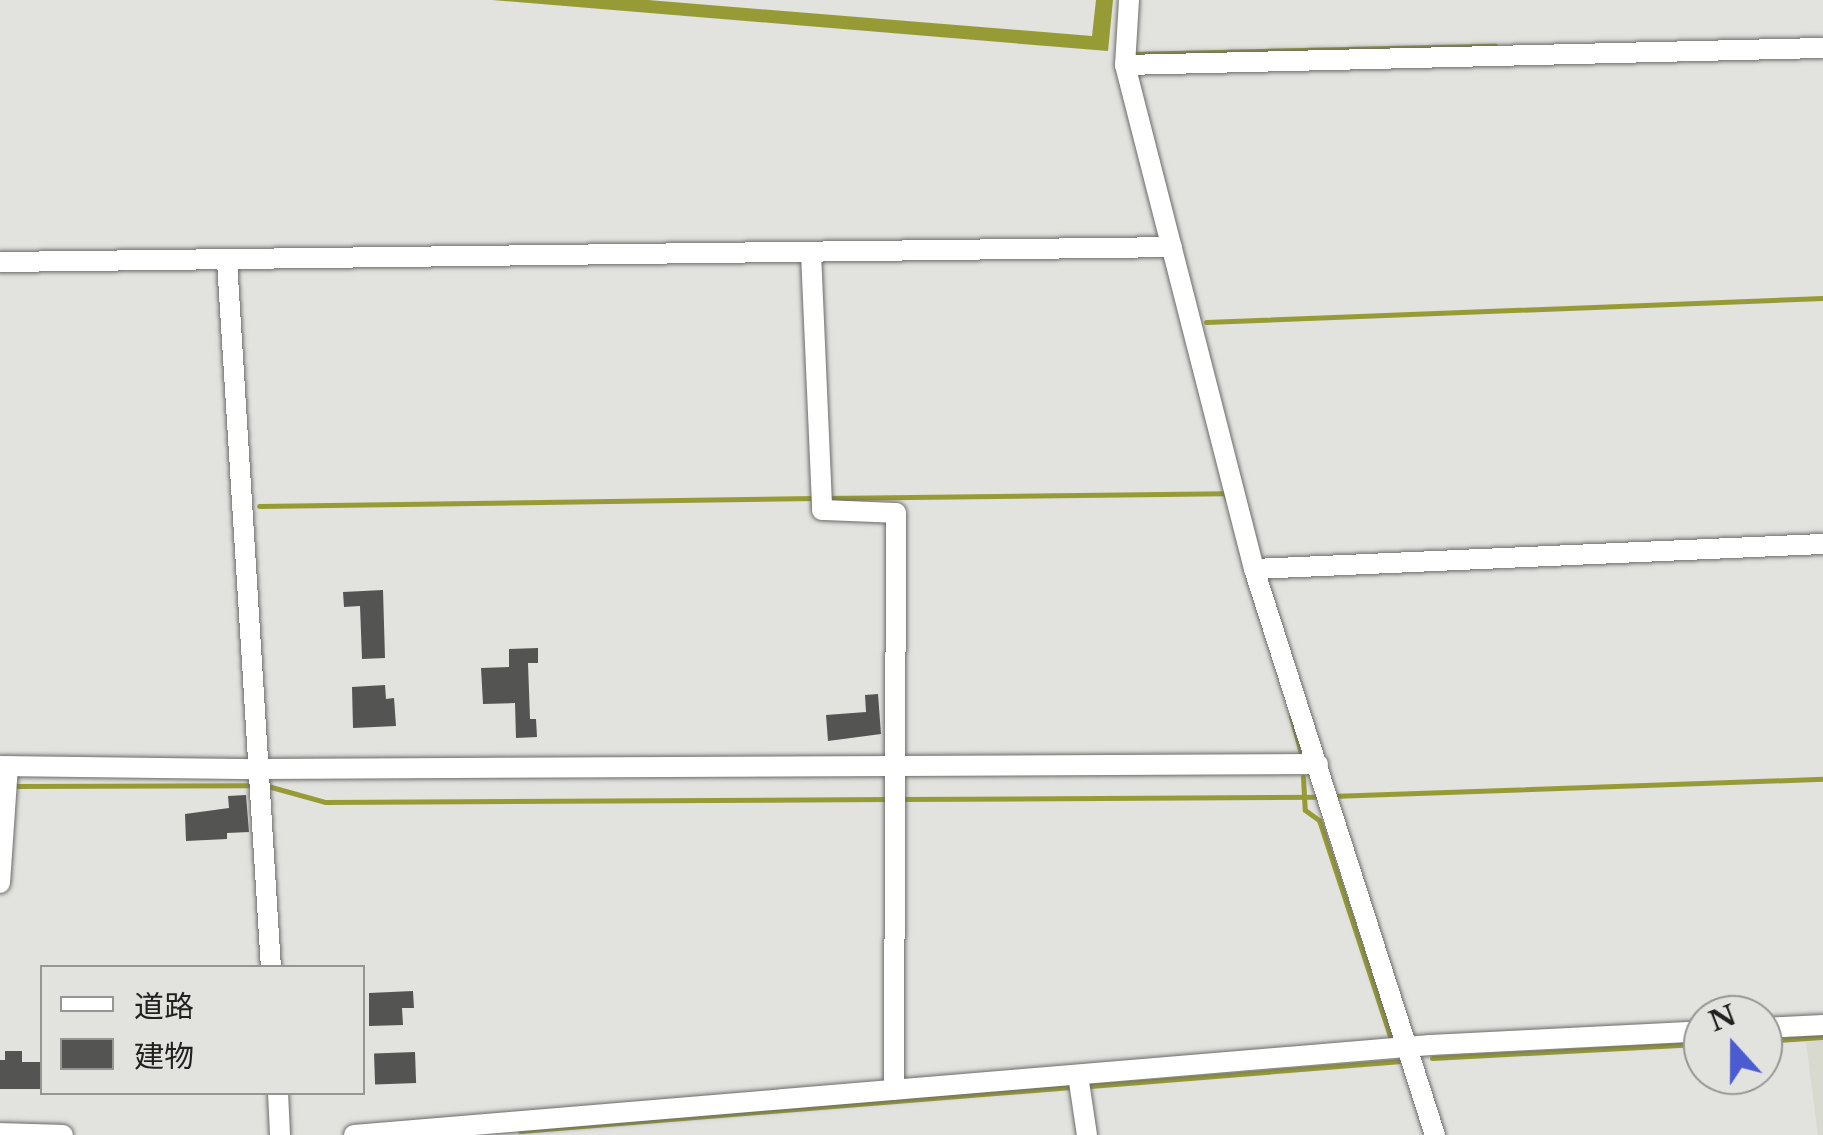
<!DOCTYPE html>
<html>
<head>
<meta charset="utf-8">
<style>
	body { margin:0 }
	#map { position:relative; width:1823px; height:1135px; overflow:hidden; background:#e2e2df; font-family:"Libre Baskerville","Noto Sans JP",serif }
	div>[style] { position:absolute }
	[style*='--x'] { left:calc(var(--x)*1px); top:calc(var(--y)*1px); width:calc(var(--w)*1px); rotate:calc(var(--a)*1deg) }
	.built>* { inset:0; background:#d8d9cf }
	.water>* { inset:0; background:#979b36 }
	.stream>* { height:5px; margin:-2.5px; padding:0 2.5px; transform-origin:2.5px; border-radius:2.5px; background:#979b36 }
	.building>* { inset:0; background:#545552; transform-origin:0 0 }
	.roads { filter:drop-shadow(0 0 2px #6b6b68) drop-shadow(0 0 2px #6b6b68) }
	.minor>* { height:20px; margin:-10px; padding:0 10px; transform-origin:10px; border-radius:10px; background:#fff }
	span { translate:-50% -50%; white-space:nowrap; text-align:center; line-height:1.15; -webkit-text-stroke:10px #e2e2df; paint-order:stroke }
	.legend { position:absolute; left:40px; top:965px; width:325px; height:130px; box-sizing:border-box; background:#e2e2df; border:2px solid #959593; margin:0; padding:12px 18px; list-style:none; font-size:30px; color:#212120 }
	.legend li { display:flex; align-items:center; gap:20px; height:50px }
	.legend b { width:50px; border:2px solid #959593 }
	.north { position:absolute; left:1683px; top:995px; width:100px; height:100px; box-sizing:border-box; background:#e2e2df; border:2px solid #959593; border-radius:50%; rotate:339deg; font-size:28px; font-weight:700; line-height:40px; text-align:center; color:#212120 }
	.north::after { content:''; display:block; margin:auto; width:35px; height:45px; background:#4b5bd0; clip-path:polygon(50% 0,100% 100%,50% 72%,0 100%) }
</style>
</head>
<body>
<div id="map">
	<div class="built">
		<i style="clip-path:polygon(1823px 1041px,1823px 1135px,1818px 1135px,1806px 1042px)"></i>
	</div>
	<div class="water">
		<i style="clip-path:polygon(492px 0,648px 0,1092px 36px,1096px 0,1113px 0,1108px 51px)"></i>
	</div>
	<div class="stream">
		<i style="--x:1131;--y:54;--w:364;--a:-1.3"></i>
		<i style="--x:1206;--y:322;--w:617;--a:-2.23"></i>
		<i style="--x:827;--y:498;--w:398;--a:-0.7"></i>
		<i style="--x:1225;--y:493;--w:6;--a:72"></i>
		<i style="--x:259;--y:506;--w:557;--a:-0.82"></i>
		<i style="--x:1291;--y:716;--w:38;--a:75"></i>
		<i style="--x:1303;--y:777;--w:33;--a:87"></i>
		<i style="--x:1305;--y:810;--w:17;--a:36"></i>
		<i style="--x:1319;--y:820;--w:231;--a:71.8"></i>
		<i style="--x:264;--y:785;--w:63;--a:15.6"></i>
		<i style="--x:325;--y:802;--w:565;--a:-0.3"></i>
		<i style="--x:14;--y:786;--w:239;--a:-0.2"></i>
		<i style="--x:1331;--y:796;--w:492;--a:-2"></i>
		<i style="--x:901;--y:799;--w:419;--a:-0.3"></i>
		<i style="--x:1763;--y:1041;--w:60;--a:-3.8"></i>
		<i style="--x:1432;--y:1058;--w:271;--a:-3"></i>
		<i style="--x:1090;--y:1086;--w:309;--a:-4.6"></i>
		<i style="--x:520;--y:1131;--w:553;--a:-4.57"></i>
	</div>
	<div class="building">
		<i style="clip-path:polygon(383px 590px,385px 658px,362px 659px,360px 606px,344px 607px,343px 592px)"></i>
		<i style="clip-path:polygon(538px 648px,538px 663px,528px 663px,530px 719px,536px 719px,537px 737px,516px 738px,515px 703px,483px 704px,481px 668px,509px 667px,509px 649px)"></i>
		<i style="clip-path:polygon(385px 685px,386px 699px,394px 698px,396px 726px,353px 728px,352px 687px)"></i>
		<i style="clip-path:polygon(878px 694px,881px 734px,828px 741px,826px 715px,866px 712px,865px 695px)"></i>
		<i style="clip-path:polygon(246px 795px,249px 832px,227px 833px,227px 839px,186px 841px,185px 814px,229px 808px,228px 796px)"></i>
		<i style="clip-path:polygon(413px 991px,414px 1008px,402px 1008px,403px 1025px,369px 1026px,369px 993px)"></i>
		<i style="clip-path:polygon(5px 1051px,22px 1051px,22px 1062px,42px 1062px,42px 1089px,0 1089px,0 1060px,5px 1060px)"></i>
		<i style="left:415px;top:1052px;width:31px;height:41px;rotate:88deg"></i>
	</div>
	<div class="roads">
		<div class="minor">
			<i style="--x:1129;--y:0;--w:65;--a:93.5"></i>
			<i style="--x:1125;--y:65;--w:520;--a:75.64"></i>
			<i style="--x:1254;--y:569;--w:594;--a:72.27"></i>
			<i style="--x:1125;--y:65;--w:698;--a:-1.4"></i>
			<i style="--x:811;--y:253;--w:257;--a:87.5"></i>
			<i style="--x:822;--y:510;--w:74;--a:2.3"></i>
			<i style="--x:896;--y:513;--w:577;--a:90.2"></i>
			<i style="--x:227;--y:261;--w:708;--a:86.44"></i>
			<i style="--x:0;--y:262;--w:1172;--a:-0.73"></i>
			<i style="--x:1254;--y:569;--w:570;--a:-2.52"></i>
			<i style="--x:0;--y:766;--w:260;--a:0.7"></i>
			<i style="--x:260;--y:769;--w:1058;--a:-0.27"></i>
			<i style="--x:0;--y:883;--w:117;--a:-86.1"></i>
			<i style="--x:1763;--y:1028;--w:60;--a:-2.9"></i>
			<i style="--x:1078;--y:1075;--w:61;--a:81.5"></i>
			<i style="--x:278;--y:1092;--w:43;--a:87.3"></i>
			<i style="--x:0;--y:1133;--w:63;--a:1.8"></i>
			<i style="--x:354;--y:1135;--w:1080;--a:-4.78"></i>
			<i style="--x:1430;--y:1045;--w:273;--a:-2.9"></i>
		</div>
	</div>
	<ul class="legend">
	<li><b style="height:12px;background:#fff"></b>道路</li>
	<li><b style="height:28px;background:#545552"></b>建物</li>
	</ul>
	<div class="north">N</div>
</div>
</body>
</html>
